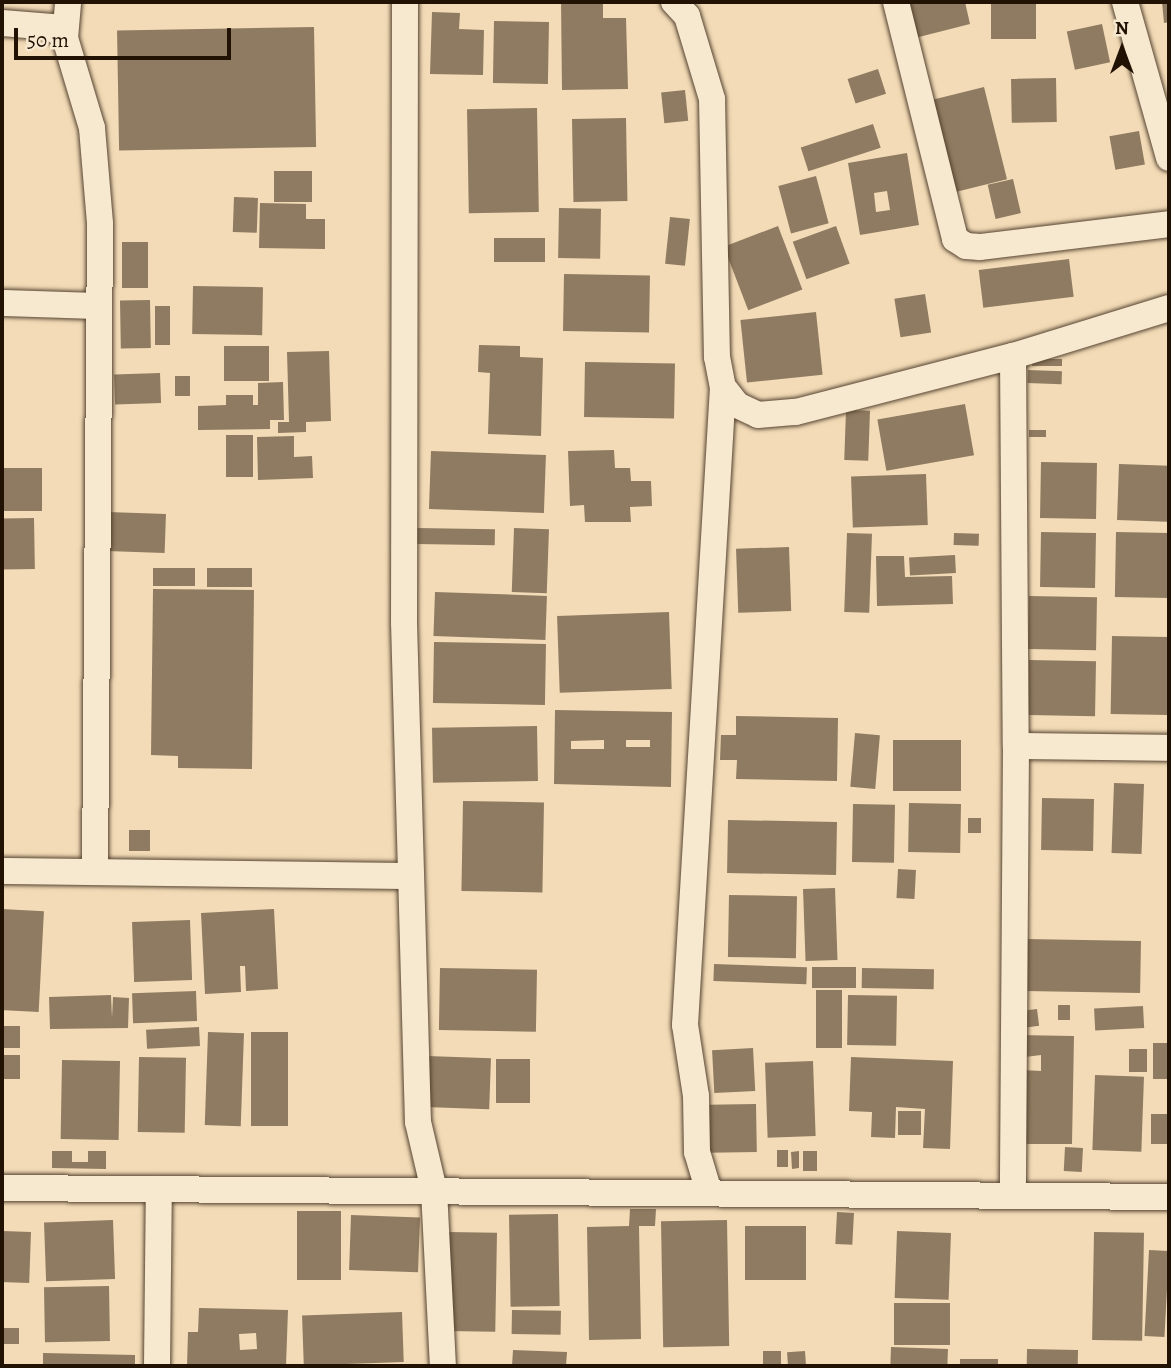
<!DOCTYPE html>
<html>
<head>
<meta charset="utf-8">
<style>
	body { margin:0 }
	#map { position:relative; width:1171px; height:1368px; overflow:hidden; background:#f3dbb7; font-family:Alegreya,serif }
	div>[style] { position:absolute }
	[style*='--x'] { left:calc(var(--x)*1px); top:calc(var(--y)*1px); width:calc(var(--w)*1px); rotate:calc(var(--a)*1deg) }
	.building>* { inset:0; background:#8f7b61; transform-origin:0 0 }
	.roads { filter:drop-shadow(0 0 2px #564431) drop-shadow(0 0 2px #564431) }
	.minor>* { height:26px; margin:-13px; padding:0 13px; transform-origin:13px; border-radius:13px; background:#f7e8d0 }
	span { translate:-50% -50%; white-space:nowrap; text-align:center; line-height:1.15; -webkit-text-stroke:5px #f7e8d0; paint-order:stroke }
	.frame { position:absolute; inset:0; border:4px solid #221204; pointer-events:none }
	.north { position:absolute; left:1087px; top:14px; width:70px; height:70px; -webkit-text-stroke:5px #f7e8d0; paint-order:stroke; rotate:0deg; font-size:19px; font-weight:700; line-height:28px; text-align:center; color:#221204 }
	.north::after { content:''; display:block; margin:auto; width:24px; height:32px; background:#221204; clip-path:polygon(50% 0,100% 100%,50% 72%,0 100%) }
	.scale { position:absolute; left:14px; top:28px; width:217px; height:32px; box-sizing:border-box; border:4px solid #221204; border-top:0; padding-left:9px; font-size:21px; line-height:24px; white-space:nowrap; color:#221204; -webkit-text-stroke:5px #f7e8d0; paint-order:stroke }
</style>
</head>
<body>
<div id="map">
	<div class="building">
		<i style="clip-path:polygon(561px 2px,603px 2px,603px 18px,626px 18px,628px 89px,562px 90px)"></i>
		<i style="clip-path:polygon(906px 2px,965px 2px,970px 24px,915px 38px)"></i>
		<i style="left:991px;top:2px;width:45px;height:37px"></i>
		<i style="clip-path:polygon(1162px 2px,1169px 2px,1169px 22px,1164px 23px)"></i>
		<i style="clip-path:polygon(432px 12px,460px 13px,459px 29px,484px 30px,483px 75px,430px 74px)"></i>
		<i style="left:494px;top:21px;width:55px;height:62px;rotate:1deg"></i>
		<i style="left:1102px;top:24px;width:39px;height:36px;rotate:78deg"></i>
		<i style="left:314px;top:27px;width:120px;height:197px;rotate:89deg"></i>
		<i style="left:878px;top:69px;width:26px;height:32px;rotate:72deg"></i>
		<i style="left:1056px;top:78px;width:44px;height:45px;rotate:89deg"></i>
		<i style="left:984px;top:87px;width:95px;height:55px;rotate:76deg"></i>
		<i style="left:685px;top:90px;width:31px;height:24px;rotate:84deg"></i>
		<i style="left:537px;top:108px;width:104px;height:70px;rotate:89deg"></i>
		<i style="left:626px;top:118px;width:83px;height:54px;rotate:89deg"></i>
		<i style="left:873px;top:124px;width:25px;height:76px;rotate:72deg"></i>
		<i style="left:1139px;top:131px;width:34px;height:30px;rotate:80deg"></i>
		<i style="clip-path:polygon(evenodd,907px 153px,919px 225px,860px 235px,848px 163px,907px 153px,887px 191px,890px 210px,876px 212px,874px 193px,887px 191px)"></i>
		<i style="left:274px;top:171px;width:38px;height:31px"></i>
		<i style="left:816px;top:176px;width:49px;height:39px;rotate:75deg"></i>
		<i style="left:1013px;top:179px;width:35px;height:26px;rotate:77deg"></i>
		<i style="left:234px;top:197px;width:24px;height:35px;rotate:2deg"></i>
		<i style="clip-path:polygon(260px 203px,306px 204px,306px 219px,325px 219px,325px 249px,259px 248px)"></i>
		<i style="left:559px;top:208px;width:42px;height:50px;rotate:1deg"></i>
		<i style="left:670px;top:217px;width:20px;height:47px;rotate:6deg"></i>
		<i style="left:778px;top:226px;width:68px;height:58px;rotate:69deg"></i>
		<i style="left:836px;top:226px;width:40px;height:46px;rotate:70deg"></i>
		<i style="left:545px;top:238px;width:24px;height:51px;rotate:90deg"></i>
		<i style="left:122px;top:242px;width:26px;height:46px"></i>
		<i style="left:1069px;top:259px;width:38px;height:91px;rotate:83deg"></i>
		<i style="left:564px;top:274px;width:86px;height:57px;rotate:1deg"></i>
		<i style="left:193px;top:286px;width:70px;height:48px;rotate:1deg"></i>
		<i style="left:925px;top:294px;width:39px;height:31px;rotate:81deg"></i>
		<i style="left:150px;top:300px;width:48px;height:30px;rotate:89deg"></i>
		<i style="left:155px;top:306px;width:15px;height:39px"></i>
		<i style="left:816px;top:312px;width:63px;height:76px;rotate:84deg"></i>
		<i style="clip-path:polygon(479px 345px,520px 346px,520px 357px,543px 358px,541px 436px,488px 434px,490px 373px,478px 372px)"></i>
		<i style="left:224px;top:346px;width:45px;height:35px"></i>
		<i style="clip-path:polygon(329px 351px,331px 421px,306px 422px,306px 432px,278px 433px,278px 422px,289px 422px,287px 352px)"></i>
		<i style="left:1032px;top:359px;width:30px;height:7px"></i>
		<i style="left:585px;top:362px;width:90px;height:55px;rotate:1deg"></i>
		<i style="left:1028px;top:370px;width:34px;height:13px;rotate:2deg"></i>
		<i style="left:160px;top:373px;width:30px;height:46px;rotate:88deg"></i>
		<i style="left:175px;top:376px;width:15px;height:20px"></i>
		<i style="clip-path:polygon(283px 382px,284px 420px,270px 420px,270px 429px,198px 430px,198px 406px,226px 405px,226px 395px,253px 395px,253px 405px,258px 405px,258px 383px)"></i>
		<i style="left:965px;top:404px;width:52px;height:89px;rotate:80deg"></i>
		<i style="left:846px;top:410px;width:24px;height:50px;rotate:2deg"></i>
		<i style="left:1029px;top:430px;width:17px;height:7px"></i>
		<i style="left:226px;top:435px;width:27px;height:42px"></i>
		<i style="clip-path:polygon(294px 436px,294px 457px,312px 456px,313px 478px,258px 480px,257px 437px)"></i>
		<i style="clip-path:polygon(614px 450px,615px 468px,630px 468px,631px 481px,651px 481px,652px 506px,630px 507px,631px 522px,585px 522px,584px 505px,570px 506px,568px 451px)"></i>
		<i style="left:431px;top:451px;width:115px;height:58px;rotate:2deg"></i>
		<i style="left:1041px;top:462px;width:56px;height:56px;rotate:1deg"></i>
		<i style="left:1119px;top:464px;width:50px;height:56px;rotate:2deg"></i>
		<i style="left:2px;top:468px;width:40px;height:43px"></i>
		<i style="left:926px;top:474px;width:51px;height:75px;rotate:88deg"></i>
		<i style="left:108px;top:512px;width:58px;height:39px;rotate:2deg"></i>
		<i style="left:34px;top:518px;width:51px;height:32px;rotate:89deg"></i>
		<i style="left:417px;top:528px;width:78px;height:16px;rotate:1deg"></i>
		<i style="left:514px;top:528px;width:35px;height:64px;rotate:2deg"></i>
		<i style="left:1041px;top:532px;width:55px;height:55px;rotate:1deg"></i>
		<i style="left:1116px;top:532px;width:53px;height:65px;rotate:1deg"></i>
		<i style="left:847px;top:533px;width:25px;height:79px;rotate:2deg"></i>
		<i style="left:954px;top:533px;width:25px;height:12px;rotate:2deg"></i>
		<i style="left:789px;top:547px;width:64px;height:53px;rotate:88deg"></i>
		<i style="left:955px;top:555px;width:18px;height:46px;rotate:87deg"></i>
		<i style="clip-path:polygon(876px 556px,904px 556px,905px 577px,952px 576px,953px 604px,877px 606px)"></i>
		<i style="left:153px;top:568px;width:42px;height:18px"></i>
		<i style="left:207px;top:568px;width:45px;height:19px"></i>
		<i style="clip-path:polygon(153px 589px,254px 590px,252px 769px,178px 768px,178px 756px,151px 755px)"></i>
		<i style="left:435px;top:592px;width:112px;height:44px;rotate:2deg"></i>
		<i style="left:1029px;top:596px;width:68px;height:53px;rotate:1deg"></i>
		<i style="left:669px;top:612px;width:77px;height:112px;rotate:88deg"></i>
		<i style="left:1112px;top:636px;width:57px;height:78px;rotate:1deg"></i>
		<i style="left:434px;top:642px;width:112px;height:61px;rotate:1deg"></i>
		<i style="left:1029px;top:660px;width:67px;height:55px;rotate:1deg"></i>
		<i style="clip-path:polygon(evenodd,555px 710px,672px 712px,671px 787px,554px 784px,555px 710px,604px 740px,604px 749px,571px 749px,571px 741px,604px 740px,555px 710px,626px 740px,650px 740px,650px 747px,626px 747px,626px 740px)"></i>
		<i style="clip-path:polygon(736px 716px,838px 718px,837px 781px,736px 779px,737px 760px,720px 760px,721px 735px,736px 735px)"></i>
		<i style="left:537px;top:726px;width:55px;height:105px;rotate:89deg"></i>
		<i style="left:855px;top:733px;width:25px;height:54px;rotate:5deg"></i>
		<i style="left:893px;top:740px;width:68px;height:51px"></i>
		<i style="left:1114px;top:783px;width:30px;height:70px;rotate:2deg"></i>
		<i style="left:1042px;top:798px;width:52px;height:52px;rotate:1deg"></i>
		<i style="left:463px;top:801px;width:81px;height:90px;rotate:1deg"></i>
		<i style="left:909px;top:803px;width:52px;height:49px;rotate:1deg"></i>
		<i style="left:853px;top:804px;width:42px;height:58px;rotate:1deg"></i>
		<i style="left:968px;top:818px;width:13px;height:15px"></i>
		<i style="left:728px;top:820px;width:109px;height:53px;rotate:1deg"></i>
		<i style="left:150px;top:830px;width:21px;height:21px;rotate:90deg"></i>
		<i style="left:898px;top:869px;width:18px;height:29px;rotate:3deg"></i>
		<i style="left:835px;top:888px;width:72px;height:32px;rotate:88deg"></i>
		<i style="left:729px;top:895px;width:68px;height:62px;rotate:1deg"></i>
		<i style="left:2px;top:909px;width:42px;height:101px;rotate:3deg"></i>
		<i style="clip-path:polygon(274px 909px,278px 989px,246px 991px,245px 966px,240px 966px,241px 992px,205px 994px,201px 913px)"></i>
		<i style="left:190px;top:920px;width:60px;height:58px;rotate:88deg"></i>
		<i style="left:1026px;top:939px;width:115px;height:52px;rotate:1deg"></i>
		<i style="left:714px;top:964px;width:93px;height:17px;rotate:2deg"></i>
		<i style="left:812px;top:967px;width:44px;height:21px"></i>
		<i style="left:440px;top:968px;width:97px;height:62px;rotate:1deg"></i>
		<i style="left:862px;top:968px;width:72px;height:20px;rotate:1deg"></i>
		<i style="left:816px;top:990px;width:26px;height:58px"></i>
		<i style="left:196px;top:991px;width:30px;height:64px;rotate:88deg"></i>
		<i style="clip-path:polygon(111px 995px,112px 1018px,113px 997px,129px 998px,128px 1028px,50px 1029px,49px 997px)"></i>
		<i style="left:848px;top:995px;width:49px;height:50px;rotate:1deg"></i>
		<i style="left:1058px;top:1005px;width:12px;height:15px"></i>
		<i style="left:1143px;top:1006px;width:22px;height:49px;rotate:87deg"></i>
		<i style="left:1037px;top:1009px;width:17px;height:19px;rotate:83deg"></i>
		<i style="left:2px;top:1026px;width:18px;height:22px"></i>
		<i style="left:199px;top:1027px;width:19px;height:53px;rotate:87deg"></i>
		<i style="left:208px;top:1032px;width:36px;height:93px;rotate:2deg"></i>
		<i style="left:251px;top:1032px;width:37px;height:94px"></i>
		<i style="clip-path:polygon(1017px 1035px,1074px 1036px,1072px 1144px,1020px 1144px,1022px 1070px,1041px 1071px,1041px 1055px,1017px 1058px)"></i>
		<i style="left:1153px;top:1043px;width:16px;height:36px"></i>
		<i style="left:753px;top:1048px;width:43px;height:41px;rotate:87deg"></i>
		<i style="left:1129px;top:1049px;width:18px;height:23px"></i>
		<i style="left:2px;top:1055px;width:18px;height:24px"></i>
		<i style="left:427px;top:1056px;width:64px;height:51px;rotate:2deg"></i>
		<i style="left:139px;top:1057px;width:47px;height:75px;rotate:1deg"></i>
		<i style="clip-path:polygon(851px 1057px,953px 1061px,950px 1149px,923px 1148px,925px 1109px,896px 1107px,895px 1138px,871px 1137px,872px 1112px,849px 1111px)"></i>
		<i style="left:496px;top:1059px;width:34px;height:44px"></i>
		<i style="left:62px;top:1060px;width:58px;height:79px;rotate:1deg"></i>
		<i style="left:813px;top:1061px;width:75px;height:48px;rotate:88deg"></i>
		<i style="left:1095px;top:1075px;width:49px;height:75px;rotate:2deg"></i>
		<i style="left:756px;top:1104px;width:48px;height:48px;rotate:89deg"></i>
		<i style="left:898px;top:1111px;width:23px;height:24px"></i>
		<i style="left:1151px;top:1114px;width:18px;height:30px"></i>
		<i style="left:1065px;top:1147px;width:18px;height:24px;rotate:3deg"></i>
		<i style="left:777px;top:1150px;width:11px;height:17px"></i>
		<i style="clip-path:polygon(52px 1151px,72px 1151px,72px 1162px,88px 1162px,88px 1151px,106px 1151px,106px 1169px,52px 1168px)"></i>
		<i style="clip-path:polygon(799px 1151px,799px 1168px,792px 1169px,791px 1152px)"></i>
		<i style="left:803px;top:1151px;width:14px;height:20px"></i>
		<i style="clip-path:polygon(630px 1209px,656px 1209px,655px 1226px,639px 1226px,641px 1339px,589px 1340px,587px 1227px,629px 1226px)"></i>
		<i style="left:297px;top:1211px;width:44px;height:69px"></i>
		<i style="left:837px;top:1212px;width:17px;height:32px;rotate:3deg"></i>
		<i style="left:558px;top:1214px;width:92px;height:49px;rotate:89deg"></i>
		<i style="left:351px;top:1215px;width:69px;height:55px;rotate:2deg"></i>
		<i style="left:113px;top:1220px;width:59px;height:69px;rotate:88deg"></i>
		<i style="left:727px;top:1220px;width:126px;height:66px;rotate:89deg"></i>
		<i style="left:745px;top:1226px;width:61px;height:54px"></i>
		<i style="left:2px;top:1231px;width:29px;height:51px;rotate:2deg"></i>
		<i style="left:897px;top:1231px;width:54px;height:67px;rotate:2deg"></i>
		<i style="left:448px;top:1232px;width:49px;height:99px;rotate:1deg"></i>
		<i style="left:1094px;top:1232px;width:50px;height:108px;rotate:1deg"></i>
		<i style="left:1149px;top:1250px;width:20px;height:86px;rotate:3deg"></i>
		<i style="left:109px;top:1286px;width:55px;height:65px;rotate:89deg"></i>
		<i style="left:950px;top:1303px;width:42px;height:56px;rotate:90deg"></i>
		<i style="clip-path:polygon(evenodd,199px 1308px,288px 1310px,286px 1366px,187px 1366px,188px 1332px,198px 1332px,199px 1308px,256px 1333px,257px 1349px,240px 1350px,239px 1334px,256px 1333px)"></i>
		<i style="left:512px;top:1310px;width:49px;height:24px;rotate:1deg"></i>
		<i style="left:402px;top:1312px;width:50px;height:100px;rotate:88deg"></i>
		<i style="left:2px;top:1328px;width:17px;height:16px"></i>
		<i style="left:891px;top:1347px;width:57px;height:19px;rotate:2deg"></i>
		<i style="left:1027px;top:1349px;width:51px;height:17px;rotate:1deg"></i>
		<i style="clip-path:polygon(513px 1350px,567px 1352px,566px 1366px,512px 1366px)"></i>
		<i style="left:781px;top:1351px;width:15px;height:18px;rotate:90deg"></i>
		<i style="left:805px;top:1351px;width:15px;height:18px;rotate:86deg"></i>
		<i style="clip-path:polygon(43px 1353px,135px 1355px,135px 1366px,43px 1366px)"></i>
		<i style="left:960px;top:1359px;width:38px;height:7px"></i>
	</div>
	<div class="roads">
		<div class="minor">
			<i style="--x:405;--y:2;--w:620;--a:90.09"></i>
			<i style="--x:404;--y:622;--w:500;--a:88.4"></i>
			<i style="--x:418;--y:1122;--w:70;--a:76.8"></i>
			<i style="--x:434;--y:1190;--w:176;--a:87.1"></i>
			<i style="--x:674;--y:2;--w:19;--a:47"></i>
			<i style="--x:687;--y:16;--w:87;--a:73.2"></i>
			<i style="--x:712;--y:99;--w:258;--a:88.9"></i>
			<i style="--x:717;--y:357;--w:31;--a:79"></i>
			<i style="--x:723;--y:387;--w:23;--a:52"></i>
			<i style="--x:737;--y:405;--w:23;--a:25"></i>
			<i style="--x:758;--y:415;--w:38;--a:-5"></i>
			<i style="--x:796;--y:412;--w:224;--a:-14.5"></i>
			<i style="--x:1013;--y:356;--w:163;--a:-17.1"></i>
			<i style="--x:896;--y:2;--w:244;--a:76"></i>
			<i style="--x:955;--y:239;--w:13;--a:32"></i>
			<i style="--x:966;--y:246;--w:14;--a:4"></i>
			<i style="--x:980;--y:247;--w:190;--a:-6.9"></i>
			<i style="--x:1125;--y:2;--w:162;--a:74.2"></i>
			<i style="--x:2;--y:23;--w:50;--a:4.6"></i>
			<i style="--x:52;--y:27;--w:17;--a:40"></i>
			<i style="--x:65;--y:38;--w:94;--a:73.3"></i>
			<i style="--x:92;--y:128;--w:96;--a:85.2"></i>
			<i style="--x:100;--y:224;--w:648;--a:90.44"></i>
			<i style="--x:65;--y:38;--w:36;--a:-85"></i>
			<i style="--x:2;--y:303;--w:97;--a:1.8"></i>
			<i style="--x:1013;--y:356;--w:390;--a:89.6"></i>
			<i style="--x:1016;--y:746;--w:449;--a:90.4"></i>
			<i style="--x:1016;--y:746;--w:153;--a:0.7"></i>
			<i style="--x:2;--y:871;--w:409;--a:0.7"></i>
			<i style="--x:2;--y:1188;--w:1167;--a:0.44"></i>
			<i style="--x:709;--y:1192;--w:42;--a:-106.7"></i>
			<i style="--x:697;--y:1152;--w:56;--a:-91"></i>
			<i style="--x:696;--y:1096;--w:72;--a:-98.8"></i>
			<i style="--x:685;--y:1025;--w:639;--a:-86.59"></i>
			<i style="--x:157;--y:1366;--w:177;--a:-89.4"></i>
		</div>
	</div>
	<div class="frame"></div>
	<div class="north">N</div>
	<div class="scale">50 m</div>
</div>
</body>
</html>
